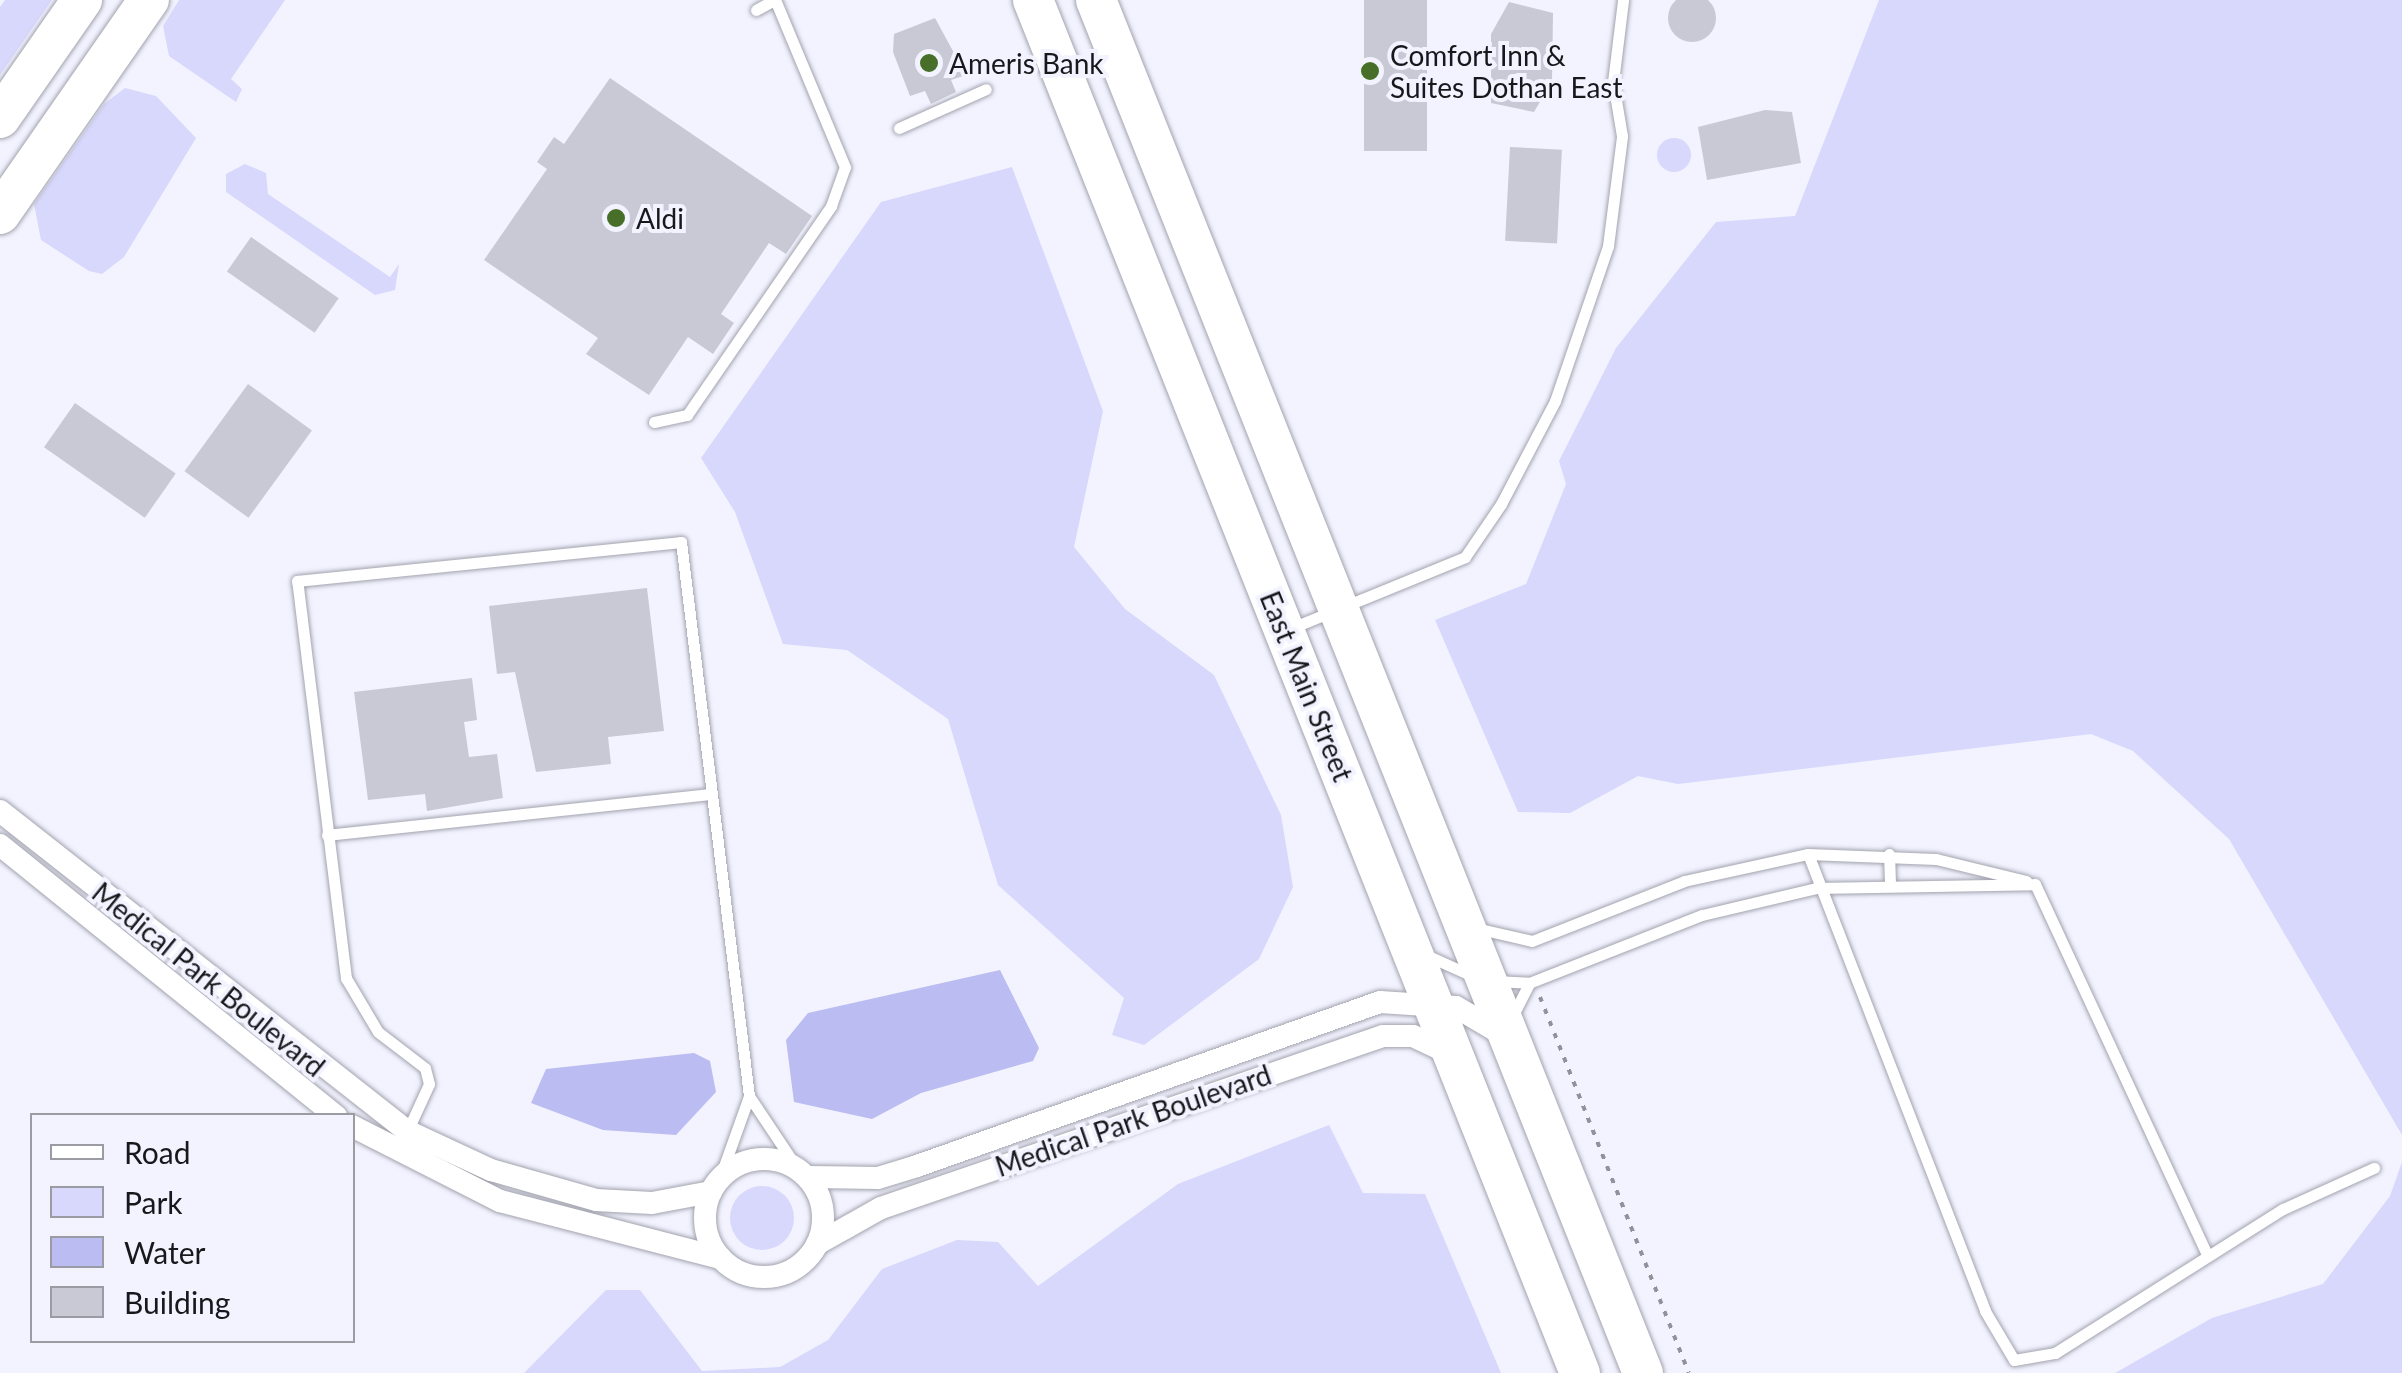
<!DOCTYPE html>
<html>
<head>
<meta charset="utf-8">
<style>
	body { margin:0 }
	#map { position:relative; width:2402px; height:1373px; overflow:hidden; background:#f2f3ff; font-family:Lato,sans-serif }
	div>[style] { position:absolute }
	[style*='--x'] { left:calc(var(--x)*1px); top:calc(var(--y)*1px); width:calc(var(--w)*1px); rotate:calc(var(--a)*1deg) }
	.green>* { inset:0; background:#d7d8fc }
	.round { border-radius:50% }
	.water>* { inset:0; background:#bbbcf1 }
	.building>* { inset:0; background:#c9c9d5; transform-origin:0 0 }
	.path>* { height:4px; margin-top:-2px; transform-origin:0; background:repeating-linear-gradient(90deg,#909199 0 5px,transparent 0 13px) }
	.roads { filter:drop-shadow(0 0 2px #a2a3ae) drop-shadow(0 0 2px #a2a3ae) }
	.service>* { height:11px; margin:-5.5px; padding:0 5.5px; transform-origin:5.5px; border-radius:5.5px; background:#fff }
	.minor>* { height:22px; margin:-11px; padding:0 11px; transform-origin:11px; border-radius:11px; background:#fff }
	.minor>.ring { margin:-11px; padding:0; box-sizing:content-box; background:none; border:22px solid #fff; border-radius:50% }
	.trunk>* { height:40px; margin:-20px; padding:0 20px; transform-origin:20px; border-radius:20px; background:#fff }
	.dots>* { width:28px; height:28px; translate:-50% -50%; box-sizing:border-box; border:5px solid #f2f3ff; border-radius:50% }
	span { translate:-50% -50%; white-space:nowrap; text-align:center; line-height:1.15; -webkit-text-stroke:8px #f2f3ff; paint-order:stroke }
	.poi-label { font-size:28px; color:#18181c }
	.left { translate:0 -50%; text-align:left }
	.street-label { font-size:28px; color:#18181c }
	.legend { position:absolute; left:30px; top:1113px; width:325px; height:230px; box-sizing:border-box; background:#f2f3ff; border:2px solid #9b9ba4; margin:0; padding:12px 18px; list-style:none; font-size:30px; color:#18181c }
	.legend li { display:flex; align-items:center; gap:20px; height:50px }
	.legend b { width:50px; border:2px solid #9b9ba4 }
</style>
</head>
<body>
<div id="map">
	<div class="green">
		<i style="clip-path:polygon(5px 0,52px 0,0 75px,0 7px)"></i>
		<i style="clip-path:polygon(179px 0,285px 0,231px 79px,242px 89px,236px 102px,169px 56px,163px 26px)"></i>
		<i style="clip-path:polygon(1879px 0,2402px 0,2402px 1135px,2229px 839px,2133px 751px,2091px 734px,1678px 784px,1638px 776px,1570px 813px,1518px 812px,1435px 620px,1526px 584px,1566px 484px,1559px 461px,1616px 348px,1716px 222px,1795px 216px)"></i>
		<i style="clip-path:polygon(125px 88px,156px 96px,196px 138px,124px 257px,102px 274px,89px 271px,41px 240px,34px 204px,104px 104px)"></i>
		<i class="round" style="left:1657px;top:138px;width:34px;height:34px"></i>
		<i style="clip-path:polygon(245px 164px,266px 173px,268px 194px,390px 277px,399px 264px,395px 290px,375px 295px,226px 192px,226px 174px)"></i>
		<i style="clip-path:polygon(1012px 167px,1103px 411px,1074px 547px,1125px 609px,1214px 675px,1281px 815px,1293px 887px,1259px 959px,1144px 1045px,1112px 1035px,1124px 998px,998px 885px,948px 719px,847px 650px,783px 644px,735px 512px,701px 458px,881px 202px)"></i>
		<i style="clip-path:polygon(1329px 1125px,1363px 1193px,1425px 1194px,1501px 1373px,524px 1373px,606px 1290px,640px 1290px,702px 1371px,780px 1367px,828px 1340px,882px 1269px,957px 1240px,998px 1242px,1038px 1286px,1178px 1184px)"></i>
		<i style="clip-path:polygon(2402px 1162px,2402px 1373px,2115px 1373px,2212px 1318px,2323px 1284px,2390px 1196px)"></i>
		<i class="round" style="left:730px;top:1186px;width:64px;height:64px"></i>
	</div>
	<div class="water">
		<i style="clip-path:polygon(1000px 970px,1039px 1048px,1033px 1061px,921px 1093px,872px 1119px,794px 1102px,786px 1040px,808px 1013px)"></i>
		<i style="clip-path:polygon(694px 1053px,710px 1061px,716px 1092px,676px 1135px,603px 1130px,531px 1103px,546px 1069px)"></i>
	</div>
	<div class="building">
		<i class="round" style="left:1668px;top:-6px;width:48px;height:48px"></i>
		<i style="left:1364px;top:0;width:63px;height:151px"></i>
		<i style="clip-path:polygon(1509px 2px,1553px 13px,1552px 81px,1534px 112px,1491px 103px,1491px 34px)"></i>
		<i style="clip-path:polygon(935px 18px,966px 75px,951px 80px,956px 92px,931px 104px,925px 91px,910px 96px,893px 52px,894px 34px)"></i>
		<i style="clip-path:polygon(610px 78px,812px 216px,786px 254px,769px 243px,721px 314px,734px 323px,713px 354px,688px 337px,649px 395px,586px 354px,598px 338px,484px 260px,547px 169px,537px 162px,554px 137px,564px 144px)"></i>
		<i style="clip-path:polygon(1765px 110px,1792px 112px,1801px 163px,1707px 180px,1698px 127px)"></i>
		<i style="left:1510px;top:147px;width:52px;height:94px;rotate:3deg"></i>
		<i style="left:251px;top:237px;width:107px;height:42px;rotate:35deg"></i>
		<i style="left:248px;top:384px;width:79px;height:108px;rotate:36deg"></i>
		<i style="left:75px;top:403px;width:123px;height:54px;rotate:35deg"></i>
		<i style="clip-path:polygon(647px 588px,664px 731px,608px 737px,611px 764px,536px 772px,515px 672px,497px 674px,489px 606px)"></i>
		<i style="clip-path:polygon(472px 678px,477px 720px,464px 722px,469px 757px,497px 754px,503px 798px,427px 811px,425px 794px,368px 800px,354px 692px)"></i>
	</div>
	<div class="path">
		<i style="--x:1540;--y:997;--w:404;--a:68.4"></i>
	</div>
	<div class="roads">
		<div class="service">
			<i style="--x:756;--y:10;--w:21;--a:-29"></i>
			<i style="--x:899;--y:128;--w:95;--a:-24.1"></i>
			<i style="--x:654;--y:422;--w:34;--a:-12"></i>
			<i style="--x:687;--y:415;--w:254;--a:-55.4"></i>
			<i style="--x:831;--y:206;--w:41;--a:-70.3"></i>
			<i style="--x:845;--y:167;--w:181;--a:-112.7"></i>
			<i style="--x:1289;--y:629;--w:190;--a:-22.2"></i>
			<i style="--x:1465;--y:557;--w:64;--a:-55.8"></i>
			<i style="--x:1501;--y:504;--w:116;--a:-62.3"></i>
			<i style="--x:1555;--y:401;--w:164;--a:-71.1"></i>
			<i style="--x:1608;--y:246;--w:111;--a:-82.7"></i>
			<i style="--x:1622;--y:136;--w:55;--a:-99.5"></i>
			<i style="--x:1613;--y:82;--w:83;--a:-83"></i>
			<i style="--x:327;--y:835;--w:387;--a:-6.1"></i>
			<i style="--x:1808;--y:854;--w:490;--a:68.8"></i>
			<i style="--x:1985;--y:1311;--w:57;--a:59.4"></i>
			<i style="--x:2014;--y:1360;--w:42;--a:-9.7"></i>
			<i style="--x:2055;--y:1353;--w:270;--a:-32.3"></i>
			<i style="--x:2283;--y:1209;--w:100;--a:-24.3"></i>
			<i style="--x:1889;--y:854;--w:30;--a:88"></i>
			<i style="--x:2035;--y:884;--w:409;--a:65.1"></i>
			<i style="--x:1480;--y:929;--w:53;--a:13"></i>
			<i style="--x:1532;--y:941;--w:163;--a:-21.5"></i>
			<i style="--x:1684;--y:881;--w:127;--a:-12.3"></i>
			<i style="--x:1808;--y:854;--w:128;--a:2.2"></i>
			<i style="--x:1936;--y:859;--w:93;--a:13.7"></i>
			<i style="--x:1426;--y:955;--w:56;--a:24.3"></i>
			<i style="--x:1495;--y:981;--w:34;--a:3"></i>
			<i style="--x:1529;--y:983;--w:186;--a:-21.5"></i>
			<i style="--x:1702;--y:915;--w:117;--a:-13.3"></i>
			<i style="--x:1816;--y:888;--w:219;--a:-1"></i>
			<i style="--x:1513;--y:1015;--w:36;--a:-63"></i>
			<i style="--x:406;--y:1134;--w:55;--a:-65.3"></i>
			<i style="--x:429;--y:1084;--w:16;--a:-104"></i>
			<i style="--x:425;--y:1068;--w:59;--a:-142.5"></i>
			<i style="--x:378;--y:1032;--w:63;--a:-120.7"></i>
			<i style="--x:346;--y:978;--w:400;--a:-97"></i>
			<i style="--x:297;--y:581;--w:386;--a:-5.8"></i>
			<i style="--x:681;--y:542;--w:558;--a:83"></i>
			<i style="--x:749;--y:1096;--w:87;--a:56.3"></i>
			<i style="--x:719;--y:1180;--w:89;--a:-70.3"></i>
		</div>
		<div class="minor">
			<i style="--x:0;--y:811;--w:518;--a:38.18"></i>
			<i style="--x:407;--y:1131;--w:93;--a:24.9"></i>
			<i style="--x:491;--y:1170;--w:109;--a:15.9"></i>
			<i style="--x:596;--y:1200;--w:56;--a:3.1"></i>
			<i style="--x:652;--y:1203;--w:60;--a:-10.6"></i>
			<i style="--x:0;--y:845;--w:432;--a:38.9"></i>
			<i style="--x:352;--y:1126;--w:166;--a:26.9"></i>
			<i style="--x:500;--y:1201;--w:228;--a:14.5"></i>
			<i class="ring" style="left:705px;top:1159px;width:96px;height:96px"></i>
			<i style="--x:808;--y:1177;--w:70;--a:0.8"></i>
			<i style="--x:878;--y:1178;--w:41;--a:-17.1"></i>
			<i style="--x:917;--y:1166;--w:491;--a:-19.5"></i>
			<i style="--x:1380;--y:1002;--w:76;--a:3.8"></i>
			<i style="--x:1456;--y:1007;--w:59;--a:30.5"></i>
			<i style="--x:817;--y:1244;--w:73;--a:-29.4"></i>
			<i style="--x:881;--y:1208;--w:531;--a:-18.91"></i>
			<i style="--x:1383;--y:1036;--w:30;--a:0"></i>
			<i style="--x:1413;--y:1036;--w:42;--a:25.3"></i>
		</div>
		<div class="trunk">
			<i style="--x:1033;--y:0;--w:1478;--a:68.28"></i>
			<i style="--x:1096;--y:0;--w:1478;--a:68.28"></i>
			<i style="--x:0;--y:118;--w:144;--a:-55.2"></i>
			<i style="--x:0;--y:214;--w:261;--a:-55.2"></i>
		</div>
	</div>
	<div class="dots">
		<i style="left:929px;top:63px;background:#486f2a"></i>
		<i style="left:1370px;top:71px;background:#486f2a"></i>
		<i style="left:616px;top:218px;background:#486f2a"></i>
	</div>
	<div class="poi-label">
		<span class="left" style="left:1390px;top:71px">Comfort Inn &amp;<br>Suites Dothan East</span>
		<span class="left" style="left:949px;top:63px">Ameris Bank</span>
		<span class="left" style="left:636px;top:218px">Aldi</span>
	</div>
	<div class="street-label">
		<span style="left:1307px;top:686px;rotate:68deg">East Main Street</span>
		<span style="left:209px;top:979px;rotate:39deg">Medical Park Boulevard</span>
		<span style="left:1133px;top:1120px;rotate:-19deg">Medical Park Boulevard</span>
	</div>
	<ul class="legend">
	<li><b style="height:12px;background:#fff"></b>Road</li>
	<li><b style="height:28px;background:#d7d8fc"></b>Park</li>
	<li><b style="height:28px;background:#bbbcf1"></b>Water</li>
	<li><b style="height:28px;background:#c9c9d5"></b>Building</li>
	</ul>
</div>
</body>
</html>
